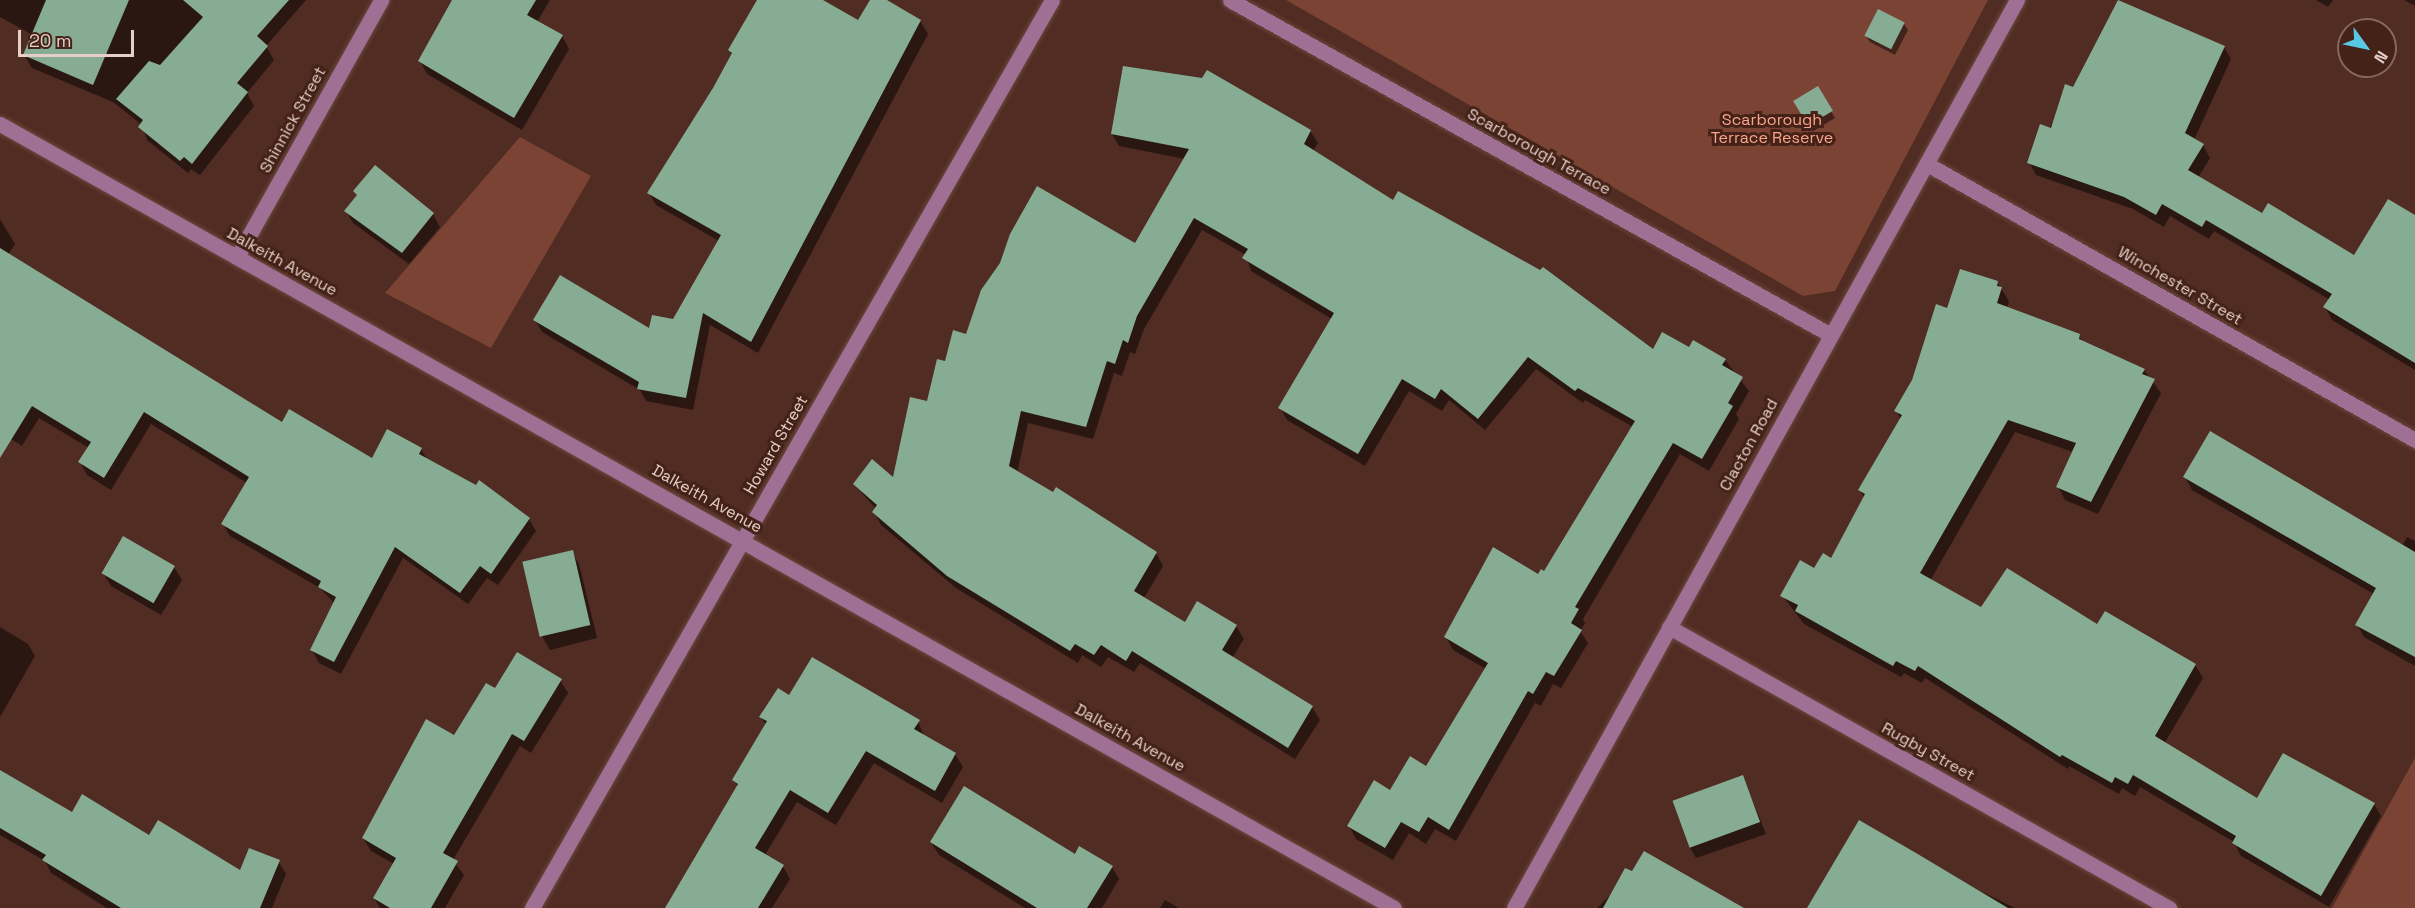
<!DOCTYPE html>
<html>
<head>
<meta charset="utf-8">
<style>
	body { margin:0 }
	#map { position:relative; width:2415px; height:908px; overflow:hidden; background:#502c22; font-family:"Space Grotesk",sans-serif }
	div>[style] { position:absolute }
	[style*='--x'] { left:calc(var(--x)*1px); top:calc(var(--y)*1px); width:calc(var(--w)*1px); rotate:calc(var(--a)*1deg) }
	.green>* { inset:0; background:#7a4334 }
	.shadow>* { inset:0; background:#0007; transform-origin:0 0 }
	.building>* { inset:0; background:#86ad94; transform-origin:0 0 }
	.roads { filter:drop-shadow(0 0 2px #6b4940) drop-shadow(0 0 2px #6b4940) }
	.minor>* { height:15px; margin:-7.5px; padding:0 7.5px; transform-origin:7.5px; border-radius:7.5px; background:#9f7093 }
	span { translate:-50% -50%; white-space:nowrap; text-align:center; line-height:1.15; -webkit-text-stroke:6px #442218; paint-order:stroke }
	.street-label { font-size:16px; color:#e6cfc8 }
	.park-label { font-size:16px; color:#fca48c }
	.north { position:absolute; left:2337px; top:18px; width:60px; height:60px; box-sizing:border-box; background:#442218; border:2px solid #85675e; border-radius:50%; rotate:123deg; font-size:16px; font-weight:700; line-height:24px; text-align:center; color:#e6cfc8 }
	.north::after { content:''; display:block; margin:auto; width:21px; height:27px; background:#58c9e3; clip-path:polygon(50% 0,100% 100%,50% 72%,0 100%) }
	.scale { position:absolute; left:18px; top:30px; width:116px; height:27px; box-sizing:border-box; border:3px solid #e6cfc8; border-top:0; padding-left:8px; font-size:18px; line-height:21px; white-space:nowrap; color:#e6cfc8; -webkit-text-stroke:4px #442218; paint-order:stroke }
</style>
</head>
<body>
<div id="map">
	<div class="green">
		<i style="clip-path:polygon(1286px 0,1988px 0,1835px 291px,1803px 296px)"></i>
		<i style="clip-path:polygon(520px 137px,591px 176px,491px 348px,385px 293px)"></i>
		<i style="clip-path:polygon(2415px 758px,2415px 908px,2332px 908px)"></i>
	</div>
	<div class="shadow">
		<i style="clip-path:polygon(0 0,306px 0,266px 46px,274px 60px,247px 93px,254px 106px,200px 175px,191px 169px,188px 173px,147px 140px,142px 125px,113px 102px,32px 68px,24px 55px,33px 35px,0 17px)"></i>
		<i style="clip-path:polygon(454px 0,550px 0,537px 22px,562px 36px,569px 49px,522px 130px,427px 74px,420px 61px)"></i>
		<i style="clip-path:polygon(759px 0,820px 0,859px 22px,872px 0,884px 0,920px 21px,928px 34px,758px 353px,710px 325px,693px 410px,646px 401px,640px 390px,542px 332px,535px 320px,650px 330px,673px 321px,719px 241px,656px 205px,649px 193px,715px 89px,732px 55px,729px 50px)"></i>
		<i style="clip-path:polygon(2316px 0,2333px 0,2328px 7px)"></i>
		<i style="clip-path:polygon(2404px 0,2415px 0,2415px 6px)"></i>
		<i style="clip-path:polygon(1904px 24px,1908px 30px,1895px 55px,1870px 42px,1866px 36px)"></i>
		<i style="clip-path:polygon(2224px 47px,2231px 59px,2194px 140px,2203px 145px,2210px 158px,2198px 178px,2263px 215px,2355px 257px,2415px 218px,2415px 370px,2332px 320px,2325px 307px,2330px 300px,2214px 231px,2209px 239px,2170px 216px,2164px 227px,2133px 209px,2036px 175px,2029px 162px,2074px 88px)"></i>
		<i style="left:1817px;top:88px;width:35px;height:26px;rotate:59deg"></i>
		<i style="clip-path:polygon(1310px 131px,1318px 143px,1313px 151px,1393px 202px,1653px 351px,1689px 350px,1725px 360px,1749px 391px,1736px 414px,1739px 419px,1709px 471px,1680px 454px,1583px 619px,1585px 623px,1580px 631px,1588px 643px,1561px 688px,1553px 684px,1541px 706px,1535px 703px,1456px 841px,1435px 829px,1426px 844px,1409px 833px,1393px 860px,1356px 839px,1349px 826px,1427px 768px,1486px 669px,1453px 650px,1446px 637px,1474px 589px,1472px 585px,1493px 549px,1538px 576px,1545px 573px,1633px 427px,1585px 400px,1583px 403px,1536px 369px,1485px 430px,1449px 400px,1442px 411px,1409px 391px,1365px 466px,1287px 420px,1280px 408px,1332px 319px,1251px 271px,1246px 255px,1202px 230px,1144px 329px,1135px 354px,1130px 352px,1122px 376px,1114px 373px,1093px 439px,1028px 423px,1017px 473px,1156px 553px,1163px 566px,1144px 598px,1185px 624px,1198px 603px,1236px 626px,1244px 639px,1232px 658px,1312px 707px,1320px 720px,1295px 759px,1140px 663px,1134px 672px,1108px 657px,1101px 667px,1082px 655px,1078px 663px,956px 588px,881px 525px,874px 512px,876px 509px,854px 484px,894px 480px,928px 402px,967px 335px,1135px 245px,1185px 159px,1119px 146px,1112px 134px)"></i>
		<i style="clip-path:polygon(346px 211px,433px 214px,440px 227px,409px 264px,353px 223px)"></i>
		<i style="clip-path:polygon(0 219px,15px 244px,8px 255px,282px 424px,373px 460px,421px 449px,428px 461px,529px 519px,536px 531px,498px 585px,487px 578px,468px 604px,403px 558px,341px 674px,319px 663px,312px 650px,335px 604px,320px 588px,230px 536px,223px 524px,247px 483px,151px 424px,111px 490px,87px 475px,80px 462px,89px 448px,39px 418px,22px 446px,0 432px)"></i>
		<i style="clip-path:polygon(1997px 282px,2009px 301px,2007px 308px,2079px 336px,2083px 342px,2144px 370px,2161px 393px,2098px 514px,2065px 500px,2058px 487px,2073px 452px,2015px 432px,1930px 581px,1982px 609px,2098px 626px,2105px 613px,2195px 665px,2203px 678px,2164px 744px,2258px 800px,2374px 804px,2381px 816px,2329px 907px,2241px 856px,2234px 842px,2140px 787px,2135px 796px,2122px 788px,2119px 794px,2069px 766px,2068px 769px,1925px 678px,1922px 683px,1904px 673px,1901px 677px,1804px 624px,1782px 595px,1832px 560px,1864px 498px,1860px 490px,1901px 419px,1896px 411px,1948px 310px)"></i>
		<i style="clip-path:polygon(2185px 477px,2402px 546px,2407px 537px,2415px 541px,2415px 666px,2364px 637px,2357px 625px,2374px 594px,2192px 490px)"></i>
		<i style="clip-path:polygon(572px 552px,579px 564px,597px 638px,550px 650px,543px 638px,525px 564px)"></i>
		<i style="clip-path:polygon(174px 567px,182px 580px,161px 615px,111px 586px,103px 573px)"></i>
		<i style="clip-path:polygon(0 627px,28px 644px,35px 656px,0 717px)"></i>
		<i style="clip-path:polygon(560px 680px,568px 693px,531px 753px,520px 746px,453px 860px,464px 875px,445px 908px,380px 908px,374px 898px,394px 864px,371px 851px,363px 838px,495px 690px)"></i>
		<i style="clip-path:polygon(790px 697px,918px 721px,924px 736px,955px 754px,963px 767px,942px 803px,874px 763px,836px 825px,797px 802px,765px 855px,783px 866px,790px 879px,772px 908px,666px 908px,738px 787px,734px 780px,766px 725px,761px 717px)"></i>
		<i style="clip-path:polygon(0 772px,72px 814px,149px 837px,241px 872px,278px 861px,286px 874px,272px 908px,107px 908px,51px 873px,45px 861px,0 835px)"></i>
		<i style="clip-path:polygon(1743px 777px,1766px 834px,1696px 858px,1689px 846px)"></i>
		<i style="clip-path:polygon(931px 842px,1112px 867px,1119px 879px,1102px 908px,1025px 908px,939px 855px)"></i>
		<i style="clip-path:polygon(1633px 873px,1735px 908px,1597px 908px)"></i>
		<i style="clip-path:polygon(1964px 883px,2015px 908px,1808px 908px)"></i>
		<i style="clip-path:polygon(1165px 900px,1179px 908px,1160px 908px)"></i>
	</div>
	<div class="building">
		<i style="clip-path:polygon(46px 0,129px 0,93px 85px,23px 55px)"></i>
		<i style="clip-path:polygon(183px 0,289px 0,257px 36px,268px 46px,237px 83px,248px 92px,192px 164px,184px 157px,180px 161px,138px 127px,143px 120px,116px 99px,149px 61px,160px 65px,203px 17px)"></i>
		<i style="clip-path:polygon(452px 0,536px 0,527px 15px,563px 35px,514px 118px,418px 61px)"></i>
		<i style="clip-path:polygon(757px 0,823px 0,858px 20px,870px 0,887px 0,921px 20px,751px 342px,703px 313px,686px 398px,637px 389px,639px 382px,533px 320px,560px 275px,649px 328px,652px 315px,673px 319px,721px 235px,647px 193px,713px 88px,732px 53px,728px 50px)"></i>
		<i style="clip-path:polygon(2118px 0,2225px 46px,2185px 133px,2204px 144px,2188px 170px,2262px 213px,2268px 203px,2354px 255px,2388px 199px,2415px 215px,2415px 363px,2323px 307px,2332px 294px,2206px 220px,2202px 227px,2162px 204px,2156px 215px,2124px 197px,2027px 163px,2040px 124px,2051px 128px,2065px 84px,2073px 87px)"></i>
		<i style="left:1878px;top:9px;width:30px;height:30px;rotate:27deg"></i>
		<i style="clip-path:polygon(1123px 66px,1202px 78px,1207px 70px,1311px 130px,1304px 144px,1393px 200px,1398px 191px,1540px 270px,1543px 267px,1653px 349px,1662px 332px,1689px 347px,1693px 340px,1726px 359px,1722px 365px,1743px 377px,1728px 403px,1733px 406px,1702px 459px,1673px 443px,1575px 607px,1579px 609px,1571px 623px,1582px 630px,1554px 676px,1546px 672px,1533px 694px,1528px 691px,1449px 830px,1428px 817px,1419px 832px,1401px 822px,1385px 848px,1347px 826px,1374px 780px,1390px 790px,1410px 756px,1426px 766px,1488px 663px,1444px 637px,1493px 547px,1538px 574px,1541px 569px,1544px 571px,1635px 421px,1578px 388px,1575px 391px,1528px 357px,1478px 419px,1441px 389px,1435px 399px,1402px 379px,1358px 454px,1278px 408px,1334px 313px,1242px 258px,1248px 249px,1194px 218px,1137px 316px,1128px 343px,1123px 340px,1115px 364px,1107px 361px,1086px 427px,1021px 411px,1009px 466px,1053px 492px,1056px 487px,1157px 552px,1134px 591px,1185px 622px,1197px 601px,1237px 625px,1222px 650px,1313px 706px,1288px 748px,1132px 651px,1126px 661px,1101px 645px,1094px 655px,1075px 644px,1070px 651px,947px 576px,872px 512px,877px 505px,853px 484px,872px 459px,893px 477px,910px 397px,927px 401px,937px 359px,945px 361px,953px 330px,966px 334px,981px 290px,1000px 263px,1010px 234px,1037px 186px,1135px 243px,1189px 149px,1111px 134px)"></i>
		<i style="left:1818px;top:86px;width:29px;height:29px;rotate:59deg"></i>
		<i style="clip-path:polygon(375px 165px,434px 213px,402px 253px,344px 211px,357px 195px,353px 191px)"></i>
		<i style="clip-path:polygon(0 248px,282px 422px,289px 409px,372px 458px,387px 429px,422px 448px,419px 454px,476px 485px,479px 480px,530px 518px,491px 574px,480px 566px,460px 593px,395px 547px,334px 662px,310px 650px,336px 597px,318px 587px,321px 581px,221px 524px,249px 477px,144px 412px,104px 478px,78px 462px,91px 442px,32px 406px,0 458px)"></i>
		<i style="clip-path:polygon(1960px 269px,1998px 281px,1997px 286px,2002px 287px,1997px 303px,2080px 334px,2079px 339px,2145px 369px,2142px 374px,2155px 379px,2091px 502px,2056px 487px,2076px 443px,2008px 420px,1920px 573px,1981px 607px,2007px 568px,2097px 624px,2105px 611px,2196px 664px,2155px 736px,2257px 798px,2283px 753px,2375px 803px,2321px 896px,2232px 843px,2236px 836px,2133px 775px,2128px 784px,2115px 777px,2112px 783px,2062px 755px,2060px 757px,1918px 666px,1915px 671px,1896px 661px,1893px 666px,1795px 611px,1798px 605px,1780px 596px,1800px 560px,1814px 568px,1823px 553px,1831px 558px,1865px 494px,1858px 490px,1902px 415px,1894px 411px,1912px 380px,1936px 304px,1947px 308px)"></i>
		<i style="clip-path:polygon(2210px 431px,2415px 552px,2415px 657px,2355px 625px,2376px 588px,2183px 477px)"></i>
		<i style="left:123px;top:536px;width:60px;height:43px;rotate:30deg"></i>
		<i style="left:573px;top:550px;width:77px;height:52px;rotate:77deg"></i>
		<i style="clip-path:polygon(517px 652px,562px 679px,524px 741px,512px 734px,443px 853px,458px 861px,431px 908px,390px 908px,373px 898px,396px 858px,362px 838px,426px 719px,454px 735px,486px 683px,495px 688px)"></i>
		<i style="clip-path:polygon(812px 657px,920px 720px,914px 729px,956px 753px,935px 791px,866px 751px,828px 813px,790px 790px,755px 848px,784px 865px,758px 908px,665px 908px,738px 784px,732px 780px,767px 721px,759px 717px,778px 688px,789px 695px)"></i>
		<i style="clip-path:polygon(0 770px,72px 812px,82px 794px,149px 835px,158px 820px,240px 870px,249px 848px,280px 860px,260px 908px,121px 908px,42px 860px,46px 855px,0 828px)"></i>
		<i style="left:1743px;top:775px;width:50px;height:75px;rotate:70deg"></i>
		<i style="clip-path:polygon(964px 786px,1075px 854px,1079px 846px,1113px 866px,1087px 908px,1037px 908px,930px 842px)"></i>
		<i style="clip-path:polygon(1859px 820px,1916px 853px,2008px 908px,1807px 908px)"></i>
		<i style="clip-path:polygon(1644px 851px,1744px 908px,1603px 908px,1625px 868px,1632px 871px)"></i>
	</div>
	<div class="roads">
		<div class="minor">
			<i style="--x:1230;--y:0;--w:688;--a:29.14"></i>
			<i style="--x:0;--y:124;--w:1599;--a:29.35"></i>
			<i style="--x:1927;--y:164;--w:561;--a:29.49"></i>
			<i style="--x:237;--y:257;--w:295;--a:-60.7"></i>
			<i style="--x:1669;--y:627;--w:574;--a:29.34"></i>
			<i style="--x:532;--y:908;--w:1046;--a:-60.2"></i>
			<i style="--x:1514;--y:908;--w:1038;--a:-61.02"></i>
		</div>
	</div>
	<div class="street-label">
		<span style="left:293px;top:120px;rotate:-61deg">Shinnick Street</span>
		<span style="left:1539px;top:152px;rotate:29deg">Scarborough Terrace</span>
		<span style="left:282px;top:262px;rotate:29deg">Dalkeith Avenue</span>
		<span style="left:2180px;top:286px;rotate:30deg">Winchester Street</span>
		<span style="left:776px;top:445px;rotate:-60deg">Howard Street</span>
		<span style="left:1749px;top:445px;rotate:-61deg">Clacton Road</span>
		<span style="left:707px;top:499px;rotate:29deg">Dalkeith Avenue</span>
		<span style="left:1130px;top:738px;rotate:29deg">Dalkeith Avenue</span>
		<span style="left:1928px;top:752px;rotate:29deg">Rugby Street</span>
	</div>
	<div class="park-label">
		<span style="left:1772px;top:129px">Scarborough<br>Terrace Reserve</span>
	</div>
	<div class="north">N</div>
	<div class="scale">20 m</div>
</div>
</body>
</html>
